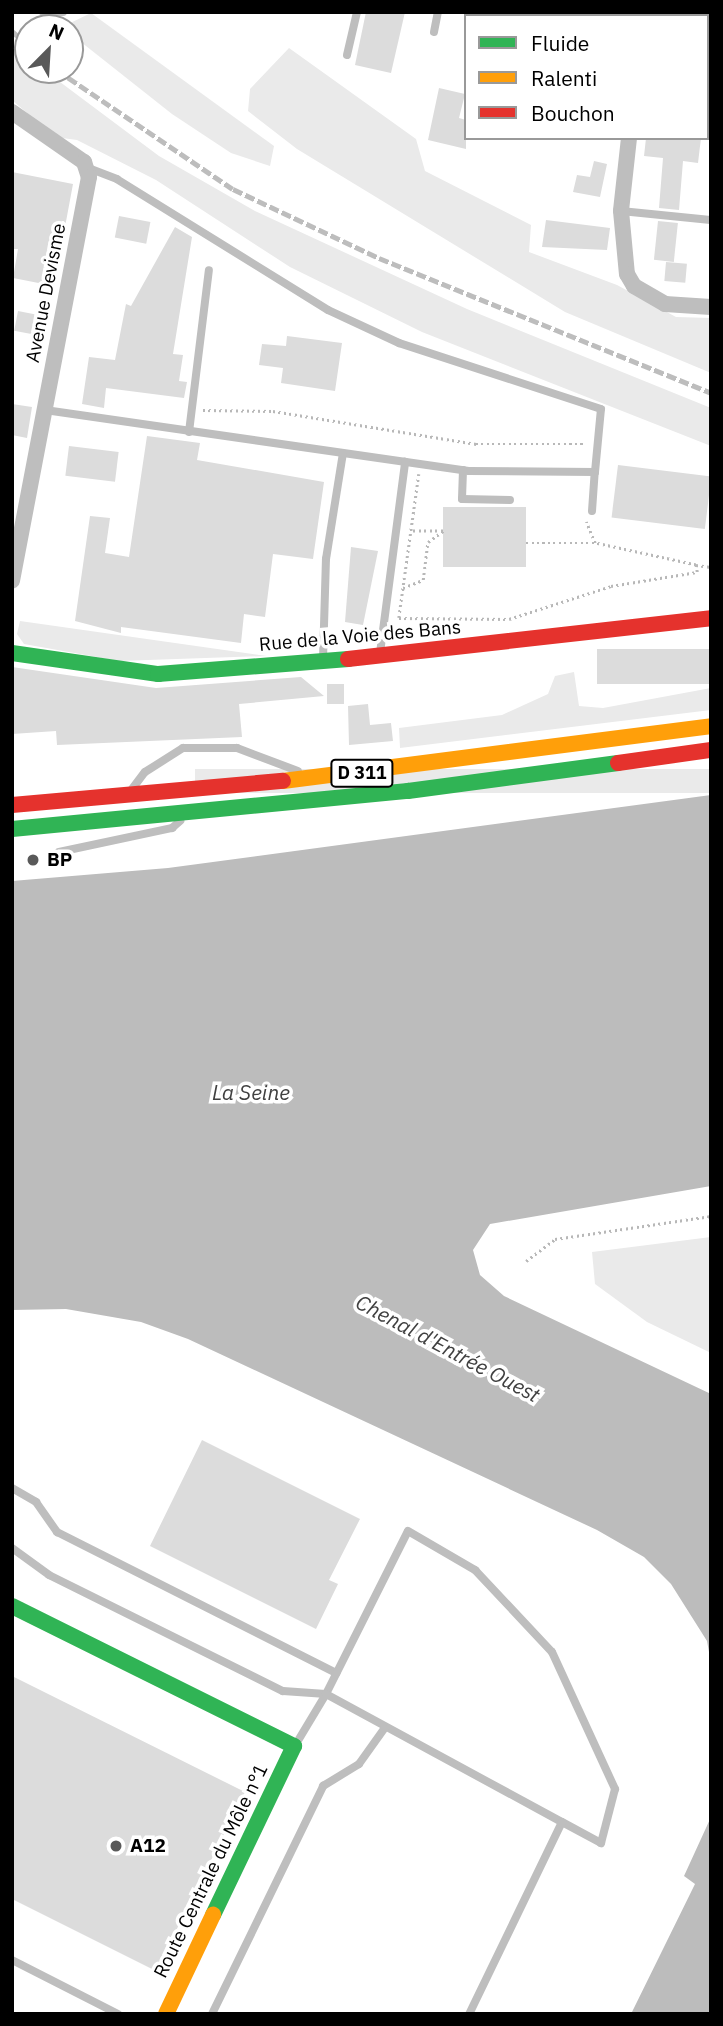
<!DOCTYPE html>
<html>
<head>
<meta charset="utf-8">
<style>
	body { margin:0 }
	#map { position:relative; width:723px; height:2026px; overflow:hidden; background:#fff; font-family:"IBM Plex Sans",sans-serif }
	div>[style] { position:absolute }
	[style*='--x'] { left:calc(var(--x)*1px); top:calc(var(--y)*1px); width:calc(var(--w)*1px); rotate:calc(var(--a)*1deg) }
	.green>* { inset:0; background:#eaeaea; transform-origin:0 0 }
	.water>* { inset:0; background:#bcbcbc }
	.building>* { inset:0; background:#dcdcdc; transform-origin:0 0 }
	.path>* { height:2.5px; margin-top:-1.25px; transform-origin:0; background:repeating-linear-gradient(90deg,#b8b8b8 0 2px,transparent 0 5.5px) }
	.lane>* { height:8px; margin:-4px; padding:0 4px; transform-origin:4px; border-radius:4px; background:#bebebe }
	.street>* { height:16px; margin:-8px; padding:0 8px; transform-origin:8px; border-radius:8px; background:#bebebe }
	.fast>* { height:16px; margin:-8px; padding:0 8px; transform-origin:8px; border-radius:8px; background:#30b455 }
	.slow>* { height:16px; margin:-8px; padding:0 8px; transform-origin:8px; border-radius:8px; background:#ff9f0a }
	.jam>* { height:16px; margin:-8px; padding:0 8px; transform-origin:8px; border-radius:8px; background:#e5322d }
	.rail>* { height:5px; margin-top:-2.5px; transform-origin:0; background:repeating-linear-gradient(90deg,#bdbdbd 0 10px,transparent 0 13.5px) }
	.dots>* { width:19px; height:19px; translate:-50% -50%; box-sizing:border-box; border:4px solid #fff; border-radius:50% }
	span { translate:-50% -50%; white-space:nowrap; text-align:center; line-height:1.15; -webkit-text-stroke:7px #fff; paint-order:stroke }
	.shield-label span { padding:2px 5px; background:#fff; border:2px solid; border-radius:5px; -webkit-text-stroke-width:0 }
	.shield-label { font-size:18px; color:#000; font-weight:700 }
	.street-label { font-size:19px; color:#000 }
	.poi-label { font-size:19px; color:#000; font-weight:700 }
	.left { translate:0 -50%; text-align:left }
	.water-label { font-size:21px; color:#404040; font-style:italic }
	.frame { position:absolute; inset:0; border:14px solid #000; pointer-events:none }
	.legend { position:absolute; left:464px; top:14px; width:245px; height:126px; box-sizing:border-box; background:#fff; border:2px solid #999; margin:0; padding:9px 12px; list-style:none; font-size:21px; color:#000 }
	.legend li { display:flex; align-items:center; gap:14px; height:35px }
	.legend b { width:35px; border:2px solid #999 }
	.north { position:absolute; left:14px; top:14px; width:70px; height:70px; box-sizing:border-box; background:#fff; border:2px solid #999; border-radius:50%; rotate:24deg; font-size:19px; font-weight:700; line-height:28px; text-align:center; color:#000 }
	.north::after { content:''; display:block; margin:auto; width:24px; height:32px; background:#595959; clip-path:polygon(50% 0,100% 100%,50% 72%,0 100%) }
</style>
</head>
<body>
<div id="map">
	<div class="green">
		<i style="clip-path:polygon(91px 13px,274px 146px,270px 166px,231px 153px,172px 114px,62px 27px)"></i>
		<i style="clip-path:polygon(12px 43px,28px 57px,28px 70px,44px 70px,159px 156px,255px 211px,467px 309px,711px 408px,711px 446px,422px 332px,290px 267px,156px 180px,77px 140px,55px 137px,12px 100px)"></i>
		<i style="clip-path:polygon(289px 48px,416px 139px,425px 171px,531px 225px,529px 252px,617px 285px,676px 317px,711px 318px,711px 373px,565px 312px,297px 149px,248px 111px,250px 89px)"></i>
		<i style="clip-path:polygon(20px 621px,267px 656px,119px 661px,24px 644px,17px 634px)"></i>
		<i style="clip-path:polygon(574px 672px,579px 706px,603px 708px,711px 688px,711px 710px,400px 748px,399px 728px,502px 715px,548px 694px,555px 676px)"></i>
		<i style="left:711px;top:769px;width:24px;height:516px;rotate:90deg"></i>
		<i style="clip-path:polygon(711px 1237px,711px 1353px,647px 1322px,595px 1284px,592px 1252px)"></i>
	</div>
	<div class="water">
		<i style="clip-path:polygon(711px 795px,711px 1186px,490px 1224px,473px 1250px,480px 1275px,504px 1296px,711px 1394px,711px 1663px,707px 1641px,671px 1584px,644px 1557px,597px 1530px,188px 1339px,141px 1322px,66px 1309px,12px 1310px,12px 881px,168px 868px)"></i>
		<i style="clip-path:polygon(711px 1817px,711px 2014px,631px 2014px,695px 1884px,684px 1876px)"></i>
	</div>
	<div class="building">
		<i style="clip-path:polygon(366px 12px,405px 12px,391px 73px,355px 65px)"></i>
		<i style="clip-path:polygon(439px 88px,465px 94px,459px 118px,466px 120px,466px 149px,428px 140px)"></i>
		<i style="clip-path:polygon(646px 138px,701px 138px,698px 163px,683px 161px,679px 210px,659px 208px,663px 158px,644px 156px)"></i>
		<i style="clip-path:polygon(594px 161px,607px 164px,600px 197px,573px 192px,577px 175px,590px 177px)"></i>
		<i style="clip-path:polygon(12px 172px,73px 184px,54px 286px,13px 278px,18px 249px,12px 249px)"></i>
		<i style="left:119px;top:216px;width:32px;height:22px;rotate:11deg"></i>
		<i style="clip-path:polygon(546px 220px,610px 228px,607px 250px,542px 247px)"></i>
		<i style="left:658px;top:221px;width:20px;height:39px;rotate:6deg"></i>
		<i style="clip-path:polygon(175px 227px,192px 237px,173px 354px,183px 355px,179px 381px,187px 382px,184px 398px,106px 388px,104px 408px,82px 404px,89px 357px,115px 360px,126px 304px,131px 306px)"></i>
		<i style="left:666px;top:262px;width:21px;height:19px;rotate:5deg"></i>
		<i style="left:18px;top:311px;width:31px;height:20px;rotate:11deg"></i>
		<i style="clip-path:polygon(287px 336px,342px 343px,335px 391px,281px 383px,283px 368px,259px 365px,262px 344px,286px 346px)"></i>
		<i style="clip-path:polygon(12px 404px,32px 407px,27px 438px,12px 435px)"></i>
		<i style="clip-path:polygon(147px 436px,200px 443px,197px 460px,324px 482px,313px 559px,273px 554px,265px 617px,244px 614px,241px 643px,121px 627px,121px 633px,75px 621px,90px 516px,110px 518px,105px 553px,129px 557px)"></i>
		<i style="left:69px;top:446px;width:50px;height:30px;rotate:7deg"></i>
		<i style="left:618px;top:465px;width:94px;height:53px;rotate:7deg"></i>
		<i style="left:443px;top:507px;width:83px;height:60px"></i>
		<i style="clip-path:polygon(351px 547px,378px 551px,363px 625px,345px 622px)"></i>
		<i style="left:711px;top:649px;width:35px;height:114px;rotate:90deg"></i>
		<i style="clip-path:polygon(12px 667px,156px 688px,301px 677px,324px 696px,239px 704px,242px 737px,57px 745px,56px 731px,12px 734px)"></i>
		<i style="left:344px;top:684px;width:20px;height:17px;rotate:90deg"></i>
		<i style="clip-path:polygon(368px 704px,370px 725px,391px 723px,393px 741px,349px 745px,348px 706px)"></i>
		<i style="clip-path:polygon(202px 1440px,360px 1519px,329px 1580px,338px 1584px,316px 1629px,150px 1546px)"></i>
		<i style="clip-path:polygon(12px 1676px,245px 1792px,156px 1971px,12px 1899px)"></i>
	</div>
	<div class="path">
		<i style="--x:203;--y:410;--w:70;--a:0.8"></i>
		<i style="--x:273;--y:411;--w:206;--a:9.2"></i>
		<i style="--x:476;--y:444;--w:110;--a:0"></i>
		<i style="--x:419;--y:474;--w:145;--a:97.9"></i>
		<i style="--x:399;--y:618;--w:110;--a:0.5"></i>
		<i style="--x:509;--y:619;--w:107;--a:-17.9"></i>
		<i style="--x:611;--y:586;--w:87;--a:-9.2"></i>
		<i style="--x:697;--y:572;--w:7;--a:-98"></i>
		<i style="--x:696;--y:565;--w:103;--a:-167.7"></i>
		<i style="--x:595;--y:543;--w:23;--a:-113"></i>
		<i style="--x:526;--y:543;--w:69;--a:0"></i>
		<i style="--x:696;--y:565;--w:15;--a:8"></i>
		<i style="--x:403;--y:588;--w:22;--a:-22"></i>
		<i style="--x:423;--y:580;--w:38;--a:-83"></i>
		<i style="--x:428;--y:542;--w:19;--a:-36"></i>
		<i style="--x:443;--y:531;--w:33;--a:180"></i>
		<i style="--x:526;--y:1261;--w:36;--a:-37"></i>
		<i style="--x:555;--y:1239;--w:158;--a:-8.4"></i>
	</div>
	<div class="lane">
		<i style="--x:43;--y:12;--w:20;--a:0"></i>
		<i style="--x:556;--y:12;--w:16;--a:14"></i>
		<i style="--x:481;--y:16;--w:4;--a:-76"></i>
		<i style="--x:434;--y:32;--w:20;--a:-79"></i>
		<i style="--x:347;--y:55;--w:44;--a:-76.9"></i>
		<i style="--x:621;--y:211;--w:90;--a:5.7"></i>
		<i style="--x:45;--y:410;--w:428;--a:8.2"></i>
		<i style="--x:469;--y:471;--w:126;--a:0.5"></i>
		<i style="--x:595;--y:472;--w:63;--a:-84.6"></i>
		<i style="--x:601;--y:409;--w:213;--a:-161.9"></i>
		<i style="--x:399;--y:343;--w:78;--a:-155.1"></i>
		<i style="--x:328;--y:310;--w:248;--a:-148.2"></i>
		<i style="--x:117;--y:179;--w:30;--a:-159"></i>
		<i style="--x:189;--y:432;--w:163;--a:-83"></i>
		<i style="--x:463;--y:470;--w:29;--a:92"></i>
		<i style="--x:462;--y:499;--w:48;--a:1.2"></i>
		<i style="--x:592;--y:511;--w:39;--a:-86"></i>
		<i style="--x:380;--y:653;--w:193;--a:-82.5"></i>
		<i style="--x:323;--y:659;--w:100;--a:-88.3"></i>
		<i style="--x:326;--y:559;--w:107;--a:-80.9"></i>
		<i style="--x:132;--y:789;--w:21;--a:-53"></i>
		<i style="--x:145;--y:772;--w:45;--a:-32.3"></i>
		<i style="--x:183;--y:748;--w:54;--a:0"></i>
		<i style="--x:237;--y:748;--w:65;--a:20.7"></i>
		<i style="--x:59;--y:852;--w:116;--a:-12"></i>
		<i style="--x:172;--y:828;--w:11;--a:-41"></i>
		<i style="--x:12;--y:1488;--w:28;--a:30"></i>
		<i style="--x:36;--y:1502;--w:37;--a:55"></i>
		<i style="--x:57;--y:1532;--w:313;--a:26.8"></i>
		<i style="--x:12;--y:1548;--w:46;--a:36.1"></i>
		<i style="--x:49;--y:1575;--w:261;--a:26.4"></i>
		<i style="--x:283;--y:1691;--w:43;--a:4"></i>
		<i style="--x:326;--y:1694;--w:182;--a:-63.3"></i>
		<i style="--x:408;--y:1531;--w:78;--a:30.2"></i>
		<i style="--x:475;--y:1570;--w:112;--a:46.8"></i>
		<i style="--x:552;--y:1652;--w:151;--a:65.3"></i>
		<i style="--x:615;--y:1789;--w:56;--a:104.5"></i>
		<i style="--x:601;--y:1843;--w:44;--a:-151.7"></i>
		<i style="--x:296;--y:1744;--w:58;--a:-59"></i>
		<i style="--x:326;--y:1694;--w:268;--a:28.5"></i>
		<i style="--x:562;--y:1822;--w:213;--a:115.8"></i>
		<i style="--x:12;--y:1960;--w:119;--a:27"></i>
		<i style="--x:212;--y:2014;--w:254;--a:-64"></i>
		<i style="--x:323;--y:1786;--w:42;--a:-31.4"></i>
		<i style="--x:359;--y:1764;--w:43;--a:-54.5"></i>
	</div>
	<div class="street">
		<i style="--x:645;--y:16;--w:4;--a:-90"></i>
		<i style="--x:12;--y:112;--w:88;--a:34.8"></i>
		<i style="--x:84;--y:162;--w:16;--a:72"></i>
		<i style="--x:89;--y:177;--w:411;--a:100.8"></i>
		<i style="--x:629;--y:138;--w:73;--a:96.3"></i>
		<i style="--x:621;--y:211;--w:63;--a:84.6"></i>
		<i style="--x:627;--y:274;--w:14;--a:60"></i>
		<i style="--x:634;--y:286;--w:36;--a:30"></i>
		<i style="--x:665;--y:304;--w:46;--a:3.7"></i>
	</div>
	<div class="fast">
		<i style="--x:12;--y:653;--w:148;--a:8.2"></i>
		<i style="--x:158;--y:674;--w:191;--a:-4.5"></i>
		<i style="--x:12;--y:829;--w:398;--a:-5.5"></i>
		<i style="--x:408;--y:791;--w:212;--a:-7.6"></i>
		<i style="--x:12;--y:1606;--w:315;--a:26.4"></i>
		<i style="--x:294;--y:1746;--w:187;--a:115.6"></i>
	</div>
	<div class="slow">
		<i style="--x:283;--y:781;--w:432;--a:-7.3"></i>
		<i style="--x:166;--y:2014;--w:110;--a:-64.6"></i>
	</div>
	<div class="jam">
		<i style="--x:348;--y:659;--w:365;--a:-6.4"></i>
		<i style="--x:618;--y:763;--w:94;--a:-8"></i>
		<i style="--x:12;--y:805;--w:272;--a:-5.1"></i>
	</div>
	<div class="rail">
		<i style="--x:12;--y:31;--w:21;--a:41"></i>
		<i style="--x:57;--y:70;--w:212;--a:34.1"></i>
		<i style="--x:233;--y:189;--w:161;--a:25.3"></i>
		<i style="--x:379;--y:258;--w:358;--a:22.1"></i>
	</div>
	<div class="dots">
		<i style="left:33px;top:860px;background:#595959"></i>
		<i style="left:116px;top:1846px;background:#595959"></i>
	</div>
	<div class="shield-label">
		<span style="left:362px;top:773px">D 311</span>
	</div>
	<div class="street-label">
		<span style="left:46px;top:293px;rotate:-79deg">Avenue Devisme</span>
		<span style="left:360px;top:636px;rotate:-5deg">Rue de la Voie des Bans</span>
		<span style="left:211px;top:1871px;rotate:-64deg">Route Centrale du Môle n°1</span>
	</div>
	<div class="poi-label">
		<span class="left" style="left:47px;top:860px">BP</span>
		<span class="left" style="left:130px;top:1846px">A12</span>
	</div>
	<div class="water-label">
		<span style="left:251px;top:1092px">La Seine</span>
		<span style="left:448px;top:1348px;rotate:28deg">Chenal d'Entrée Ouest</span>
	</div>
	<div class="frame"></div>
	<ul class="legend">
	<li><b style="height:9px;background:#30b455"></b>Fluide</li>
	<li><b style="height:9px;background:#ff9f0a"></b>Ralenti</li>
	<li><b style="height:9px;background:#e5322d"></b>Bouchon</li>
	</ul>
	<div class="north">N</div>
</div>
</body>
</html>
